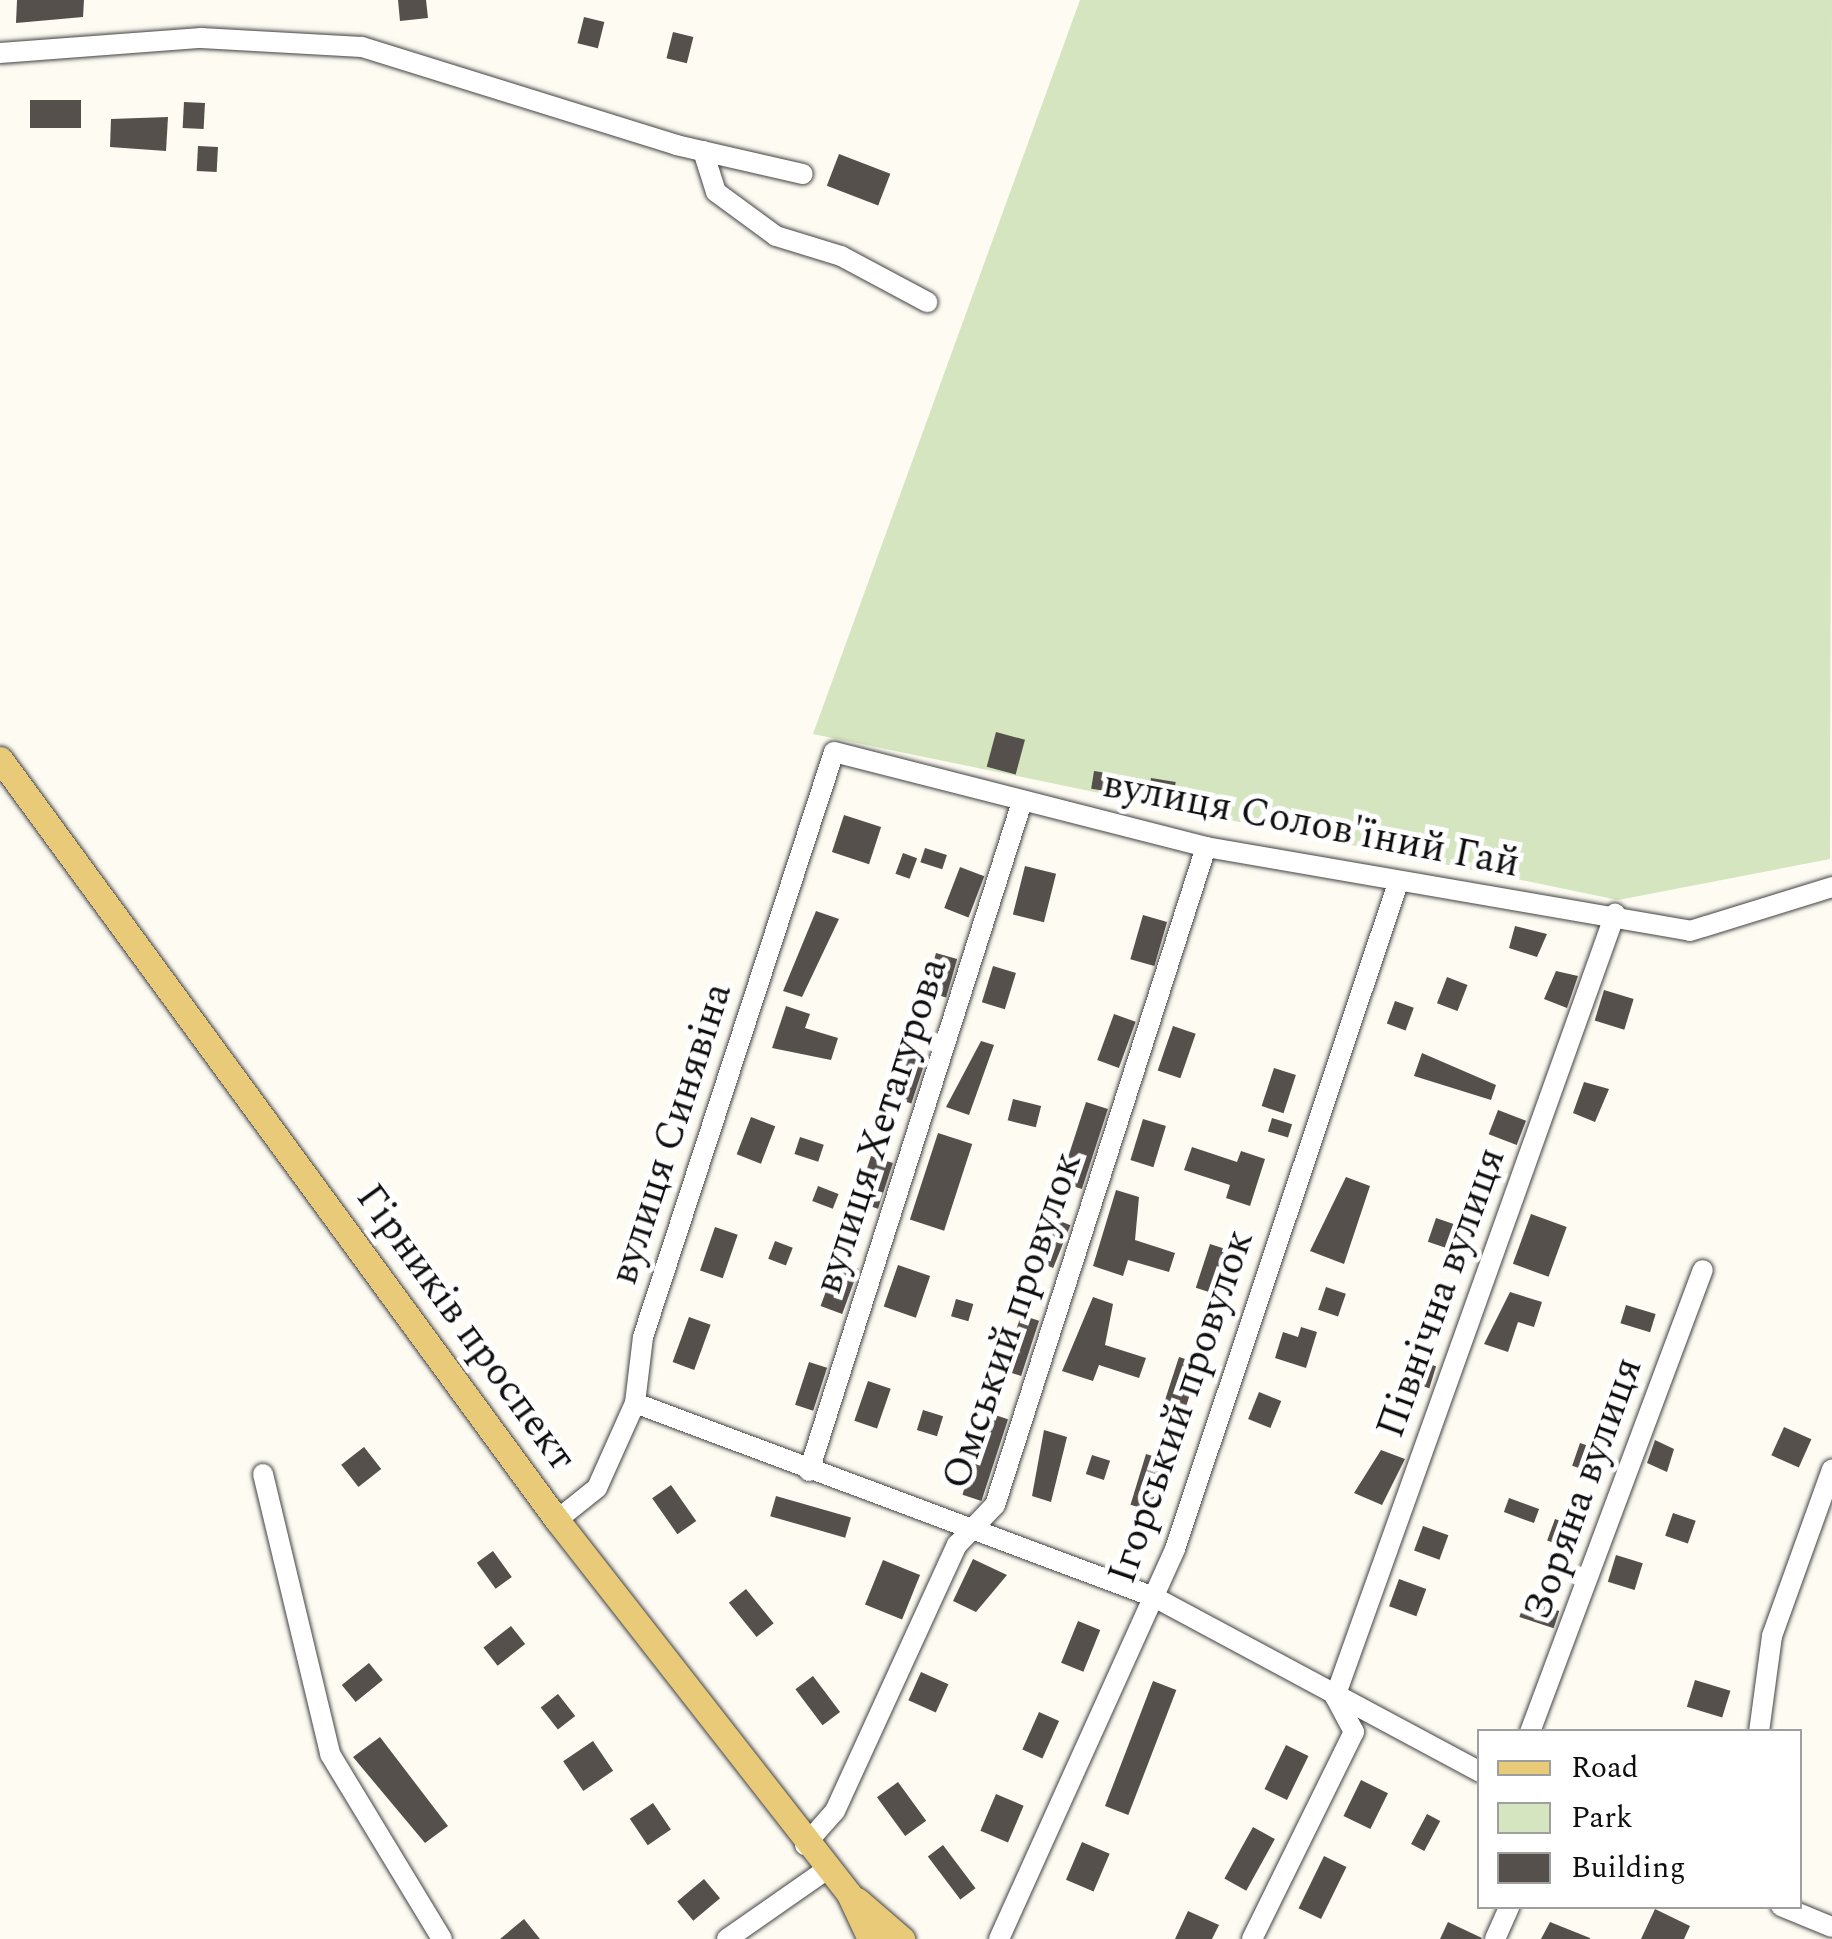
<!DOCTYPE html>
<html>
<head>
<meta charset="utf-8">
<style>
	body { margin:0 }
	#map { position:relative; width:1832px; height:1939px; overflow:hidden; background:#fdfbf2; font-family:Spectral,serif }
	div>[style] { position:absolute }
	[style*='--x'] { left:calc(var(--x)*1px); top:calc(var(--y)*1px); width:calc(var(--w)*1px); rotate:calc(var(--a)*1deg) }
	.green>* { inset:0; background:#d4e5bf }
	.building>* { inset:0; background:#56504d; transform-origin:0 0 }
	.roads { filter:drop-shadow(0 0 2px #424242) drop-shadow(0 0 2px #424242) }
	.minor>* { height:20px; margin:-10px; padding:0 10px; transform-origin:10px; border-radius:10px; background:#fff }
	.major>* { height:25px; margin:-12.5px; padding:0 12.5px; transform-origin:12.5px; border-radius:12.5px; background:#e8ca78 }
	span { translate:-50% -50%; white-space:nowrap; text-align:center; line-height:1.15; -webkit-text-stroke:10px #fff; paint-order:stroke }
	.street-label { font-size:40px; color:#0f0f0f }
	.legend { position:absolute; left:1477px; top:1729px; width:325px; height:180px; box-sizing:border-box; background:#fff; border:2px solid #9f9f9f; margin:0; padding:12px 18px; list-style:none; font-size:30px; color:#0f0f0f }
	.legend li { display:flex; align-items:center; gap:20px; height:50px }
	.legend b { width:50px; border:2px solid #9f9f9f }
</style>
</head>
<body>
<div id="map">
	<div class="green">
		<i style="clip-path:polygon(1080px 0,1832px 0,1830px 859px,1618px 900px,813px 734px)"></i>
	</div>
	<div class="building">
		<i style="clip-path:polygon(17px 0,84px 0,83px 17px,16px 23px)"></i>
		<i style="clip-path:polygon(398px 0,426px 0,428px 18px,400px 21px)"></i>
		<i style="left:584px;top:17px;width:21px;height:27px;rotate:14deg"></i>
		<i style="left:673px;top:32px;width:21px;height:27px;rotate:14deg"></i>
		<i style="left:30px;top:100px;width:51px;height:28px"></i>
		<i style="left:184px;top:102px;width:21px;height:26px;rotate:3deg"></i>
		<i style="clip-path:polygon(168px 117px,166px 151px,110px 147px,111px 119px)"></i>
		<i style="left:198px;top:146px;width:20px;height:25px;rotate:3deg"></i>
		<i style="left:839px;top:154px;width:55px;height:34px;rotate:21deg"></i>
		<i style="left:996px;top:732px;width:30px;height:36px;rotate:15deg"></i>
		<i style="left:1094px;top:771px;width:26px;height:18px;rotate:9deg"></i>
		<i style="left:1151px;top:778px;width:25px;height:19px;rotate:9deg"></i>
		<i style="left:844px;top:815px;width:39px;height:39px;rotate:18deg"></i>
		<i style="left:925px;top:848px;width:23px;height:15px;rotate:18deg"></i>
		<i style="left:903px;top:853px;width:15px;height:22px;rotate:20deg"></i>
		<i style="left:1025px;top:866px;width:32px;height:50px;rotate:14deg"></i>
		<i style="left:960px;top:867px;width:26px;height:44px;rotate:21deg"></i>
		<i style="clip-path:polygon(816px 911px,839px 919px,802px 997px,783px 991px)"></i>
		<i style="left:1143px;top:915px;width:25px;height:46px;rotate:16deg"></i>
		<i style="clip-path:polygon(1515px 926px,1547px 934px,1537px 957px,1509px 948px)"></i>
		<i style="left:936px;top:953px;width:22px;height:40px;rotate:16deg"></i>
		<i style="left:993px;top:966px;width:24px;height:38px;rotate:17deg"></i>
		<i style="clip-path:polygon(1556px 971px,1578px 976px,1567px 1008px,1544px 999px)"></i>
		<i style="left:1447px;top:977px;width:22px;height:28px;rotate:21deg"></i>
		<i style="left:1604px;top:990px;width:31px;height:32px;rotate:17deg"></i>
		<i style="left:1395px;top:1001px;width:20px;height:24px;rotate:20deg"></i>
		<i style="clip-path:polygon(786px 1006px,810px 1014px,805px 1028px,838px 1038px,831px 1060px,772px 1048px)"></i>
		<i style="left:1114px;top:1014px;width:23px;height:49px;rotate:20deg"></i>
		<i style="left:1173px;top:1026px;width:24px;height:47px;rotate:19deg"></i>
		<i style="clip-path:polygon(981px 1041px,994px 1045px,969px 1115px,946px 1107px)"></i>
		<i style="left:905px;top:1052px;width:22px;height:47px;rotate:18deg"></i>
		<i style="clip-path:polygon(1422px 1053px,1496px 1085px,1491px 1100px,1414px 1076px)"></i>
		<i style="left:1274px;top:1068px;width:23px;height:40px;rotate:18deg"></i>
		<i style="clip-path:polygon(1584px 1082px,1609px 1089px,1595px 1122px,1573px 1113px)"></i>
		<i style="left:1013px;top:1099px;width:29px;height:22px;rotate:14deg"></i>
		<i style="left:1086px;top:1102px;width:23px;height:84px;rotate:18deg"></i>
		<i style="left:1498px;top:1110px;width:30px;height:26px;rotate:21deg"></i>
		<i style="left:751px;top:1117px;width:26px;height:40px;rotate:21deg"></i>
		<i style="left:1272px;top:1118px;width:21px;height:14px;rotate:17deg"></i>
		<i style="left:1143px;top:1119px;width:24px;height:43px;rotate:17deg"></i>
		<i style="left:938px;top:1133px;width:36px;height:91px;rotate:18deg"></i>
		<i style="left:800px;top:1137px;width:25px;height:18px;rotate:18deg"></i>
		<i style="clip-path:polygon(1192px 1147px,1237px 1162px,1241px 1151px,1265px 1159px,1250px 1206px,1226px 1198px,1230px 1185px,1184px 1170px)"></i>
		<i style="left:871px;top:1156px;width:23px;height:48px;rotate:18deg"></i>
		<i style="clip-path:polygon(1346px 1177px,1370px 1186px,1344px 1264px,1310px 1251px)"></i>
		<i style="left:818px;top:1186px;width:22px;height:16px;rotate:21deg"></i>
		<i style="clip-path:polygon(1116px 1190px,1139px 1197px,1135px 1240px,1175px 1253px,1169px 1272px,1128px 1260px,1123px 1276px,1093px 1266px)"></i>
		<i style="left:1531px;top:1214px;width:38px;height:53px;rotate:20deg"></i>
		<i style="left:1050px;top:1217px;width:22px;height:46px;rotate:22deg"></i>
		<i style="left:1436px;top:1218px;width:21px;height:25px;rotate:19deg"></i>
		<i style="left:715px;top:1227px;width:24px;height:46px;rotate:19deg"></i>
		<i style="left:775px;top:1241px;width:19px;height:19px;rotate:21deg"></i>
		<i style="left:1210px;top:1244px;width:26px;height:46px;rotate:18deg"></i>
		<i style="left:837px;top:1261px;width:23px;height:48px;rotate:20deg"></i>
		<i style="left:898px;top:1265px;width:34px;height:44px;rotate:19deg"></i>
		<i style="left:1326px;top:1287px;width:21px;height:24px;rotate:19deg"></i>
		<i style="clip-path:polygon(1510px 1292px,1542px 1302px,1534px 1327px,1518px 1322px,1508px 1352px,1484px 1344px)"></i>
		<i style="clip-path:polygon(1093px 1297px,1113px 1304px,1105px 1345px,1146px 1358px,1139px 1378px,1099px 1365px,1093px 1381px,1062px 1371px)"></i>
		<i style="left:956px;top:1299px;width:18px;height:18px;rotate:16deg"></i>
		<i style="left:1626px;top:1305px;width:31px;height:19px;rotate:17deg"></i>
		<i style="left:1021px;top:1315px;width:19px;height:58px;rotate:18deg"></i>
		<i style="left:689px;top:1317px;width:23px;height:48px;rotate:20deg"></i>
		<i style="clip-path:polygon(1301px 1327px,1317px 1332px,1306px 1368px,1275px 1358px,1283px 1332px,1298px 1337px)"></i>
		<i style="left:1179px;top:1357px;width:22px;height:50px;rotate:18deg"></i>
		<i style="left:1416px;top:1360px;width:21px;height:23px;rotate:17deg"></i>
		<i style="left:809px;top:1362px;width:19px;height:45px;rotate:18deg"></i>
		<i style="left:868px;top:1381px;width:24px;height:42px;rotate:19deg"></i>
		<i style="left:1259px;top:1392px;width:24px;height:29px;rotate:22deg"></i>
		<i style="left:923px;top:1410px;width:21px;height:21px;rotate:17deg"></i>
		<i style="left:989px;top:1413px;width:20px;height:86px;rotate:18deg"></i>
		<i style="left:1784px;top:1427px;width:30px;height:31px;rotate:24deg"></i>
		<i style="clip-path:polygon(1044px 1430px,1067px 1437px,1051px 1502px,1032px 1496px)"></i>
		<i style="clip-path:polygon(1655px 1440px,1674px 1449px,1667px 1472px,1647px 1463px)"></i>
		<i style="left:1580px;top:1443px;width:21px;height:24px;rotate:19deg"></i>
		<i style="left:364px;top:1447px;width:28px;height:29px;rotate:52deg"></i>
		<i style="clip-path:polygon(1381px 1450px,1405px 1459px,1382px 1505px,1354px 1493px)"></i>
		<i style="left:1146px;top:1454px;width:24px;height:53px;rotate:17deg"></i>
		<i style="left:1092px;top:1455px;width:19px;height:20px;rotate:18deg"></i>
		<i style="left:671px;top:1485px;width:44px;height:23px;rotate:55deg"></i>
		<i style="left:776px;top:1496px;width:78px;height:21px;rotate:16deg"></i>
		<i style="left:1509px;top:1498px;width:32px;height:15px;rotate:20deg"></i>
		<i style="left:1673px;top:1513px;width:24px;height:24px;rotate:19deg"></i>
		<i style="left:1555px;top:1519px;width:30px;height:23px;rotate:20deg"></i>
		<i style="left:1423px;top:1526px;width:27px;height:26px;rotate:20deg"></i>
		<i style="left:493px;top:1551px;width:32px;height:20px;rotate:54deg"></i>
		<i style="left:1616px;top:1555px;width:28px;height:28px;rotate:17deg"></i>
		<i style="clip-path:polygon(973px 1559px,1007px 1575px,976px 1612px,953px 1601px)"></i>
		<i style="left:883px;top:1560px;width:40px;height:48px;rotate:22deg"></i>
		<i style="left:1399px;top:1579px;width:29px;height:29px;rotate:20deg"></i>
		<i style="left:746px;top:1589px;width:44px;height:22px;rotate:51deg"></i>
		<i style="left:1525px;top:1600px;width:36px;height:18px;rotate:18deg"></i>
		<i style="left:1078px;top:1621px;width:24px;height:45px;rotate:22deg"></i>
		<i style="left:511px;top:1626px;width:23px;height:35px;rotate:52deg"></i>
		<i style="left:369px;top:1663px;width:22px;height:35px;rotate:51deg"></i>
		<i style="left:921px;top:1672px;width:30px;height:31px;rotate:24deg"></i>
		<i style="left:813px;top:1676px;width:45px;height:22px;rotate:53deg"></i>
		<i style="left:1695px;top:1680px;width:37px;height:28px;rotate:17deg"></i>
		<i style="left:1153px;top:1681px;width:25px;height:134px;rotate:21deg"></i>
		<i style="left:558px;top:1694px;width:28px;height:22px;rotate:52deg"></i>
		<i style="left:1039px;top:1712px;width:22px;height:41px;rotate:24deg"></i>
		<i style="clip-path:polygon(380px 1737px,448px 1826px,425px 1843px,353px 1757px)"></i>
		<i style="left:593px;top:1741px;width:36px;height:36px;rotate:56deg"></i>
		<i style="left:1286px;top:1745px;width:25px;height:49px;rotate:26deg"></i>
		<i style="left:1361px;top:1780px;width:30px;height:40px;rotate:26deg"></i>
		<i style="left:898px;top:1782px;width:48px;height:26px;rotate:54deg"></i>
		<i style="left:996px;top:1794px;width:30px;height:40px;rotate:23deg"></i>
		<i style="left:653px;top:1803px;width:32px;height:28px;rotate:56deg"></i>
		<i style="left:1427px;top:1814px;width:15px;height:34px;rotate:28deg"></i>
		<i style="left:1253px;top:1827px;width:25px;height:59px;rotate:29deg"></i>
		<i style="left:1082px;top:1842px;width:30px;height:41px;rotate:23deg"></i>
		<i style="left:943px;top:1845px;width:54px;height:19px;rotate:53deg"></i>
		<i style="left:1324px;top:1856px;width:25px;height:58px;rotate:26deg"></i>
		<i style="left:704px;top:1879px;width:25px;height:35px;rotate:50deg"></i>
		<i style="clip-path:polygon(1655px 1909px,1690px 1926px,1684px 1939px,1641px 1939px)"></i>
		<i style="clip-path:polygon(1188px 1911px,1219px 1925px,1212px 1939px,1175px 1939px)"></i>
		<i style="clip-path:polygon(524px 1919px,540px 1939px,500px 1939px)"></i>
		<i style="clip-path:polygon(1448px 1922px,1482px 1938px,1481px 1939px,1440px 1939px)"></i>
		<i style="clip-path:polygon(1550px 1922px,1590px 1938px,1590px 1939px,1541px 1939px)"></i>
	</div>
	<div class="roads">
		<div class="minor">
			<i style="--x:0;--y:53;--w:202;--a:-4.3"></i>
			<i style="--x:201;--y:38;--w:161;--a:3.2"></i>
			<i style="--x:362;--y:47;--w:329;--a:17.3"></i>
			<i style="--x:676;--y:145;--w:130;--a:12.9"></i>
			<i style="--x:703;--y:151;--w:43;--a:72.4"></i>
			<i style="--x:716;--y:192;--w:74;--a:36.3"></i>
			<i style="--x:776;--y:236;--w:68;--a:17.1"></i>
			<i style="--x:841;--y:256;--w:98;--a:28.1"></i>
			<i style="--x:635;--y:1403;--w:554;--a:20.5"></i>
			<i style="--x:1154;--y:1597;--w:370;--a:28.2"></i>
			<i style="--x:809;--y:1471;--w:702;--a:-72.34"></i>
			<i style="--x:263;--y:1474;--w:288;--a:76.5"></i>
			<i style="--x:330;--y:1754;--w:216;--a:58.8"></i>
			<i style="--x:557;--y:1520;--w:51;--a:-38.7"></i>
			<i style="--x:597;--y:1488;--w:93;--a:-65.9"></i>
			<i style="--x:635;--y:1403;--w:66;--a:-83.1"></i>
			<i style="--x:643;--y:1337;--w:615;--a:-71.92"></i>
			<i style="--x:834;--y:752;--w:384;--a:14.3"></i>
			<i style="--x:1206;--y:847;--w:491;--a:9.8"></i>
			<i style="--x:1690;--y:931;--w:149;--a:-17.2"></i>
			<i style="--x:1335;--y:1697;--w:832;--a:-70.32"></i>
			<i style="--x:1530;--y:1732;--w:493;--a:-69.5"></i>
			<i style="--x:1759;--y:1732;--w:97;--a:-82.3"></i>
			<i style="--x:1772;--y:1636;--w:177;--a:-70.2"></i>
			<i style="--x:805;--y:1845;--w:45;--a:-48.6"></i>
			<i style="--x:835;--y:1811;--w:293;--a:-65.4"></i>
			<i style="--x:957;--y:1545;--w:55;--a:-46.5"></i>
			<i style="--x:995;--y:1505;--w:691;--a:-72.22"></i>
			<i style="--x:1781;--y:1906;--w:55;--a:22.4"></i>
			<i style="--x:727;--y:1939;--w:121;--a:-34.9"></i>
			<i style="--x:999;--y:1939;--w:428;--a:-65.7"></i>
			<i style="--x:1175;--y:1549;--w:699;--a:-71.49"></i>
			<i style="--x:1252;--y:1939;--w:231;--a:-63.8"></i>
			<i style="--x:1354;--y:1732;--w:40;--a:-118"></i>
			<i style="--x:1495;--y:1939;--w:36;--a:-66"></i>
		</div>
		<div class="major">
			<i style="--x:0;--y:759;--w:943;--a:53.8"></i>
			<i style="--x:557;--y:1520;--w:474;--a:52"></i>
			<i style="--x:849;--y:1894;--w:50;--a:65"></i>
			<i style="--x:857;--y:1900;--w:60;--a:40.9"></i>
		</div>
	</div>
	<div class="street-label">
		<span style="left:1311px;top:825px;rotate:11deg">вулиця Солов'їний Гай</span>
		<span style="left:882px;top:1126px;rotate:-72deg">вулиця Хетагурова</span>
		<span style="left:672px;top:1134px;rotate:-72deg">вулиця Синявіна</span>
		<span style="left:1442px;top:1293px;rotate:-70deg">Північна вулиця</span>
		<span style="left:1013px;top:1321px;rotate:-71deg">Омський провулок</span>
		<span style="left:465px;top:1328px;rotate:54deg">Гірників проспект</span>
		<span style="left:1182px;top:1407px;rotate:-71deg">Ігорський провулок</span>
		<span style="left:1584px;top:1489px;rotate:-70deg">Зоряна вулиця</span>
	</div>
	<ul class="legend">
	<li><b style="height:12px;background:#e8ca78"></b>Road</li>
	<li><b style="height:28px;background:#d4e5bf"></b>Park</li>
	<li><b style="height:28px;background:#56504d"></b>Building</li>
	</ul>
</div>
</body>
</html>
